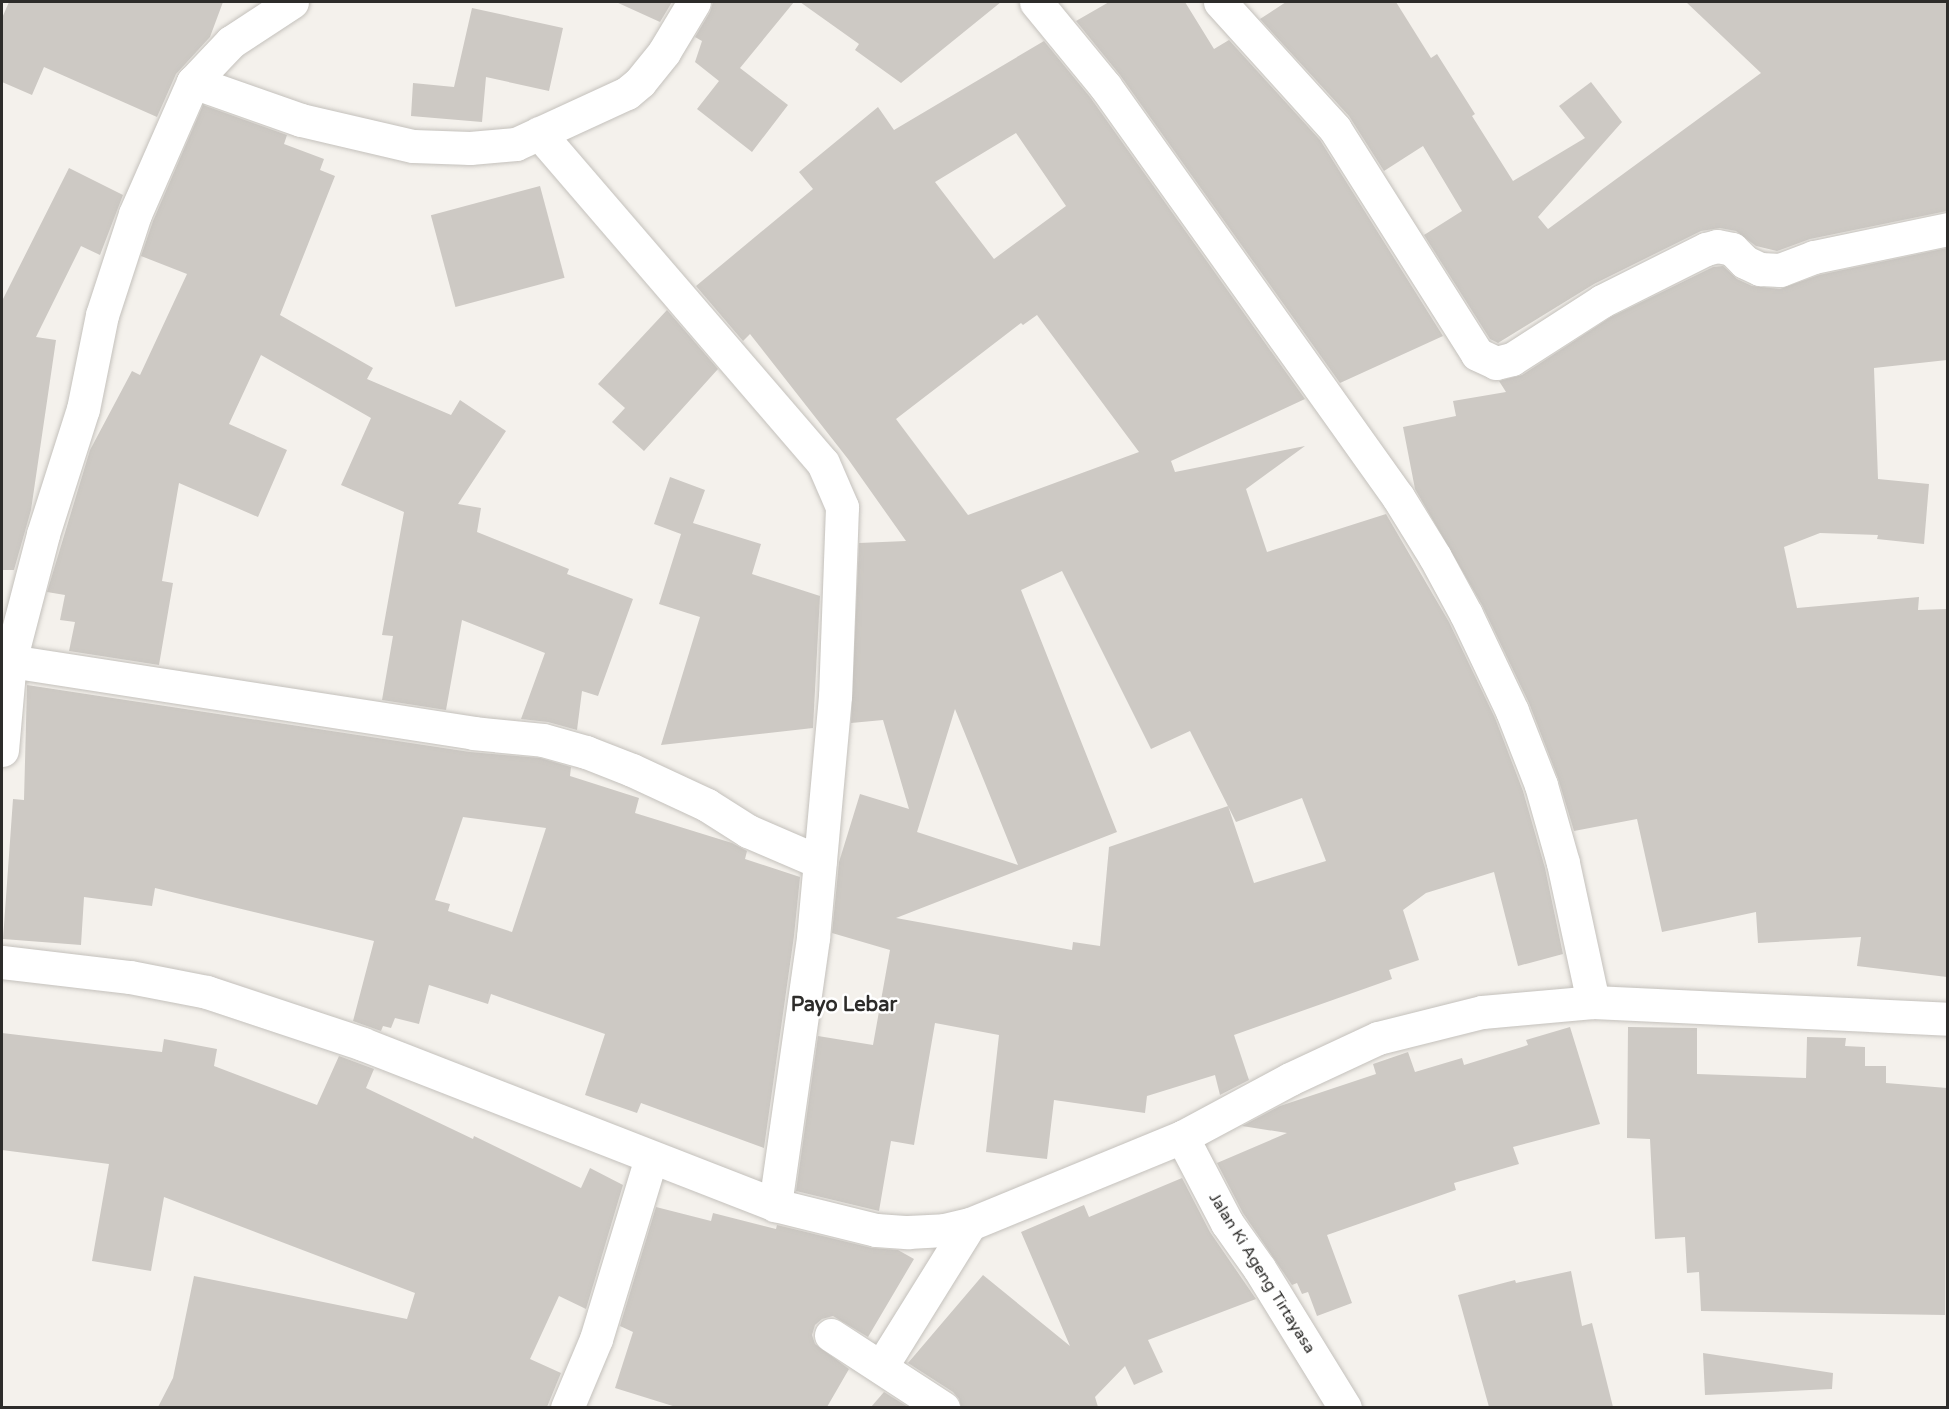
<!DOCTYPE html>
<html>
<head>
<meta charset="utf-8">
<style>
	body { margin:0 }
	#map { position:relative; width:1949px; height:1409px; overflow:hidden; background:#f4f1ec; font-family:"Varela Round",sans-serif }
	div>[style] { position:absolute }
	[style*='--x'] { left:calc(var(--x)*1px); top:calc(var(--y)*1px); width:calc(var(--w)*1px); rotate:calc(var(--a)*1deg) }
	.building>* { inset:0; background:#cdc9c4; transform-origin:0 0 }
	.roads { filter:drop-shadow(0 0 2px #c4c1bc) drop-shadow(0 0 2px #c4c1bc) }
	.street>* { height:33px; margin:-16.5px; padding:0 16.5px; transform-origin:16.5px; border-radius:16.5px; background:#fff }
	span { translate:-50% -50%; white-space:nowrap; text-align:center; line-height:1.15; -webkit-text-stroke:5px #fff; paint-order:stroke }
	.street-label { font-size:16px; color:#2d2c2a }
	.quarter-label { font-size:20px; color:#2d2c2a; font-weight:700 }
	.frame { position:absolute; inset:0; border:3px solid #2d2c2a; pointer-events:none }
</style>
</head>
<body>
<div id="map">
	<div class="building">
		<i style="clip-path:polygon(9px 2px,223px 2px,210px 37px,176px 74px,157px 117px,44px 67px,32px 95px,2px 82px,2px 18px)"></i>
		<i style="clip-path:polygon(616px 2px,672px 2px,660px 22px)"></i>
		<i style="clip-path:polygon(713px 2px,794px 2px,740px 68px,788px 105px,752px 152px,697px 109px,719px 81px,695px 62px,702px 41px,695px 37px,710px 12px)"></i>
		<i style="clip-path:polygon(800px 2px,1001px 2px,901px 83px,855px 50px,859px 44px)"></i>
		<i style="clip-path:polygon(1109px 2px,1185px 2px,1214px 49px,1229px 40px,1320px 140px,1443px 336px,1340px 383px,1120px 75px,1076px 21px)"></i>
		<i style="clip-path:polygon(1286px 2px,1396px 2px,1431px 58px,1437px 54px,1475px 114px,1472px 116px,1513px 181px,1585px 138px,1559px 106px,1591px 82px,1622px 122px,1538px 217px,1548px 229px,1761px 73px,1686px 2px,1947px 2px,1947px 211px,1810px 239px,1777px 251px,1756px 246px,1736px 231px,1720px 228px,1701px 231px,1594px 284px,1498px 343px,1490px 339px,1424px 235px,1462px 211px,1423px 146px,1384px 171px,1349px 116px,1260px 19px)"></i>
		<i style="clip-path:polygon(472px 8px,563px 28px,549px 91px,486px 77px,482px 122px,411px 116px,413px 83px,454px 87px)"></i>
		<i style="clip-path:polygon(evenodd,1044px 41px,1090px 97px,1305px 399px,1171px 461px,1175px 472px,1305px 446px,1246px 489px,1267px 552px,1386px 514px,1449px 622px,1495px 718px,1523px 791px,1545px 868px,1563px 954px,1518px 966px,1494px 872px,1426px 893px,1403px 910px,1419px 960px,1389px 970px,1392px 979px,1234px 1035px,1249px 1080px,1220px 1095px,1215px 1075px,1147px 1096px,1145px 1113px,1054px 1100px,1047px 1159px,986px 1152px,999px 1035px,935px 1023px,914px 1145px,891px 1141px,879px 1211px,796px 1191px,818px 1036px,873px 1045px,890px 950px,832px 933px,839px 862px,860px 794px,909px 809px,883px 720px,851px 723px,859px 543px,906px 541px,848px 459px,750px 334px,743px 341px,696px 286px,813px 189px,799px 172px,878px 107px,894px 130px,1044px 41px,1016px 133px,1066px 206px,994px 259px,935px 182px,1016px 133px,1044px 41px,1037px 315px,1139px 452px,968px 515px,896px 419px,1021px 323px,1023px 325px,1037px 315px,1044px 41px,1062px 571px,1151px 749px,1190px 731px,1236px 822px,1302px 798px,1326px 861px,1254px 883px,1228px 806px,1109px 847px,1100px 946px,1073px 942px,1072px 950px,896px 918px,1117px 832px,1021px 590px,1062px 571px,1044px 41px,955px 709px,1018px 865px,917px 832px,955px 709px)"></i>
		<i style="clip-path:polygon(203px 105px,287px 135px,284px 144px,324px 159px,320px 170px,335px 176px,280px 315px,373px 368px,367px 379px,451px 415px,460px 400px,506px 431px,458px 504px,481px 508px,477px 532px,569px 569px,567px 574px,633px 599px,598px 696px,582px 691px,577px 730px,548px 722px,521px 719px,545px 653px,462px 620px,446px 710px,382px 700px,393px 636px,382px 635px,404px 512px,341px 485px,371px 418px,261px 355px,229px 424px,287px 450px,258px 517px,179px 483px,162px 581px,173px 583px,159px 665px,69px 651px,75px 622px,60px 620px,65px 595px,47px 592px,90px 450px,132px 371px,140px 375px,187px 274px,141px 256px,153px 221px)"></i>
		<i style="clip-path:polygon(69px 168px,123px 195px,100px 255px,81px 246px,36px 337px,56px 340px,31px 510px,14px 570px,2px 570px,2px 301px)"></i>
		<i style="left:540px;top:186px;width:95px;height:113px;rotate:75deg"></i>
		<i style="clip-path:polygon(1947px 248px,1947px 360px,1874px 368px,1878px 479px,1929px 484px,1924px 544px,1877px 539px,1878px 535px,1820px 533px,1784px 547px,1797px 608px,1919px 597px,1918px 610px,1947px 609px,1947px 977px,1857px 966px,1861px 937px,1758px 943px,1756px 912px,1662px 932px,1637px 819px,1574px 831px,1558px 778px,1529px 703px,1482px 605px,1415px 489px,1403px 427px,1456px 416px,1453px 401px,1506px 392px,1499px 381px,1522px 375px,1611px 317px,1713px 267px,1723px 266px,1737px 279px,1752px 286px,1780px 289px,1819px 275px)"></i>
		<i style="clip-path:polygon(667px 310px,718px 369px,644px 451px,612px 422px,625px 408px,598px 384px)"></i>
		<i style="clip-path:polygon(670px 477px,705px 490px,693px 523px,761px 544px,752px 574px,820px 596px,813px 728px,661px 745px,700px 617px,659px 604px,681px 534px,654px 524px)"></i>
		<i style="clip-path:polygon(evenodd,27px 685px,470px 752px,540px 758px,571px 767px,570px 776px,639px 798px,635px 813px,732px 843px,747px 851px,745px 859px,800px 877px,794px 936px,764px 1148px,641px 1103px,637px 1113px,585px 1095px,605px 1034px,491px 994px,488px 1004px,429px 985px,419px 1024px,395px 1018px,391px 1028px,383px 1026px,381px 1031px,353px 1021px,374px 941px,155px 888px,152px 906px,84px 897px,81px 945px,3px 939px,13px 799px,24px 800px,27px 685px,463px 817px,546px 828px,512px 932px,448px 911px,450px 904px,435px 900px,463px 817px)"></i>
		<i style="clip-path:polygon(1570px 1027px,1600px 1124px,1513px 1147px,1519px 1164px,1454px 1183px,1456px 1190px,1327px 1235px,1352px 1303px,1317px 1316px,1308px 1292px,1302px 1294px,1297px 1283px,1292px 1285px,1243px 1213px,1217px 1163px,1287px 1133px,1242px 1126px,1280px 1106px,1376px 1074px,1373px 1064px,1408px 1052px,1415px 1072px,1462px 1058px,1464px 1065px,1528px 1045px,1526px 1040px)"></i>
		<i style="clip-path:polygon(1628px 1027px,1697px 1028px,1697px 1074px,1806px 1078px,1807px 1037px,1846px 1038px,1845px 1046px,1865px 1047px,1865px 1066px,1886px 1066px,1886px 1083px,1947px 1088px,1945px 1315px,1701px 1311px,1699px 1272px,1687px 1273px,1685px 1237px,1655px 1239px,1650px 1139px,1627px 1138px)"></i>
		<i style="clip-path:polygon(2px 1033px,162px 1052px,164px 1039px,217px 1049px,214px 1066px,317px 1105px,339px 1056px,374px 1069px,366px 1088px,473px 1139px,474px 1136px,581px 1188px,590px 1168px,623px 1185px,586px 1309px,559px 1296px,530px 1359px,561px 1373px,547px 1407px,158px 1407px,173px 1378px,194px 1276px,407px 1319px,415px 1293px,164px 1197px,151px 1271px,92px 1261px,109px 1164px,2px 1150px)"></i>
		<i style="clip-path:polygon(1182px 1178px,1210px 1232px,1256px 1299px,1148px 1340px,1163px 1372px,1134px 1385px,1125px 1366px,1095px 1397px,1098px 1407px,961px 1407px,959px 1399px,953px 1392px,908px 1363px,983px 1275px,1070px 1346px,1021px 1232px,1084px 1205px,1089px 1217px)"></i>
		<i style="clip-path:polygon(656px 1207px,711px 1221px,713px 1213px,776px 1229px,777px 1225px,872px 1248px,898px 1250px,914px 1259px,868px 1337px,833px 1316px,822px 1319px,815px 1325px,812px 1335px,815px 1344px,849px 1369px,827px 1407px,676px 1407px,615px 1388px,633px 1332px,620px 1326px)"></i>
		<i style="clip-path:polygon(1571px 1271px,1582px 1326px,1592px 1323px,1613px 1407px,1489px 1407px,1458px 1295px,1515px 1280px,1516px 1283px)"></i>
		<i style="clip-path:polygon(1703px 1353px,1833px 1373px,1832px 1389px,1705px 1395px)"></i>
		<i style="clip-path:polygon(884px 1392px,908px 1407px,871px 1407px)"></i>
	</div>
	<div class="roads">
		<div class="street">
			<i style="--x:1036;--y:2;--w:109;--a:50.6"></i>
			<i style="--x:1105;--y:86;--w:505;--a:54.52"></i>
			<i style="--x:1398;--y:497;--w:70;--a:58.3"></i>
			<i style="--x:1435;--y:557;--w:65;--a:61.5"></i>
			<i style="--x:1466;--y:614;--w:107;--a:64.6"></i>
			<i style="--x:1512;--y:711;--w:79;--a:68.6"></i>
			<i style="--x:1541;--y:785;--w:81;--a:74.2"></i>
			<i style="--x:1563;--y:863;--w:142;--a:77.8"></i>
			<i style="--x:1220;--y:2;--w:171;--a:47.8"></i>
			<i style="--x:1335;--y:129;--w:266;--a:57.7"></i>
			<i style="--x:1477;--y:354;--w:21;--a:25"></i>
			<i style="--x:1496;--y:363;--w:16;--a:-14"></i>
			<i style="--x:1512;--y:359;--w:107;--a:-32.8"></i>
			<i style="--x:1602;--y:301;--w:116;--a:-26.6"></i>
			<i style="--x:1706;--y:249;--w:11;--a:-15"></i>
			<i style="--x:1717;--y:246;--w:15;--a:11"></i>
			<i style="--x:1732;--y:249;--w:18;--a:45"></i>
			<i style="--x:1745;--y:262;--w:17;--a:25"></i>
			<i style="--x:1760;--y:269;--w:20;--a:3"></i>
			<i style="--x:1780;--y:270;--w:36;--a:-21"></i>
			<i style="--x:1814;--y:257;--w:137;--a:-11.8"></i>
			<i style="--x:193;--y:82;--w:114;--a:19.4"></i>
			<i style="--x:301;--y:120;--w:115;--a:13.1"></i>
			<i style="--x:413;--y:146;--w:57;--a:2"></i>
			<i style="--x:470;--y:148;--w:46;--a:-5"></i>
			<i style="--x:516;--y:144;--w:122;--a:-24.7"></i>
			<i style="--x:627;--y:93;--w:17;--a:-40"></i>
			<i style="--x:640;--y:82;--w:38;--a:-51"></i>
			<i style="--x:664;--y:52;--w:58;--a:-59"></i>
			<i style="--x:539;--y:133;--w:435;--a:49.3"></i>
			<i style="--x:823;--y:463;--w:48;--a:66.6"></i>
			<i style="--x:842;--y:507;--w:189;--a:92.1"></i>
			<i style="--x:835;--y:696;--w:243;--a:95.2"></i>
			<i style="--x:813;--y:938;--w:270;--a:98.1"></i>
			<i style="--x:10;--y:661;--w:469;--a:8.8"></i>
			<i style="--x:473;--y:733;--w:70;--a:5.7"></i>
			<i style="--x:543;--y:740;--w:45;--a:15.6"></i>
			<i style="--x:586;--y:752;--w:49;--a:21.4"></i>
			<i style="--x:632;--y:770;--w:83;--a:25"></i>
			<i style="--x:707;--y:805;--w:49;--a:32.4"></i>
			<i style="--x:748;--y:831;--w:78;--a:23.3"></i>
			<i style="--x:2;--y:750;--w:89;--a:-84.9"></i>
			<i style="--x:10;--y:661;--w:131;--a:-75.4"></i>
			<i style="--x:43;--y:534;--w:131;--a:-72.3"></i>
			<i style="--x:83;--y:409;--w:96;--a:-78.6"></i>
			<i style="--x:102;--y:315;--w:106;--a:-71.9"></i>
			<i style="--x:135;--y:214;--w:144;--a:-66.3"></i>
			<i style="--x:193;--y:82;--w:55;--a:-46.5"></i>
			<i style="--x:231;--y:42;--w:73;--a:-33.3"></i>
			<i style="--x:2;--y:962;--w:129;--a:6.7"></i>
			<i style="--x:130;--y:977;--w:78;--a:11"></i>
			<i style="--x:207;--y:992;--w:164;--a:18.4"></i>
			<i style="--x:363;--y:1044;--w:442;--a:21.3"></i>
			<i style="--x:775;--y:1205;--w:104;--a:13.9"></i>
			<i style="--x:876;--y:1230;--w:32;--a:4"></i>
			<i style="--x:908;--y:1232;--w:36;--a:-3"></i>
			<i style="--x:944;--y:1230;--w:27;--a:-13"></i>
			<i style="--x:970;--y:1224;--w:229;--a:-22.3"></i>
			<i style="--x:1182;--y:1137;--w:123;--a:-28.2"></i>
			<i style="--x:1290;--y:1079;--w:97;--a:-25"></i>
			<i style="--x:1378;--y:1038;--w:107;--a:-14"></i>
			<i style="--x:1482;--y:1012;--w:111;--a:-5.1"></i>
			<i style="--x:1593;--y:1002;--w:355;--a:2.7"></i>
			<i style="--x:1182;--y:1137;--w:97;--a:62.4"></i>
			<i style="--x:1227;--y:1223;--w:55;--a:54.6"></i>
			<i style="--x:1259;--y:1268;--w:164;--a:58.4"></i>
			<i style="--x:831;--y:1335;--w:134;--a:33.1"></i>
			<i style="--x:881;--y:1367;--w:168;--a:-58.1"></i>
			<i style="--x:567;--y:1408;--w:75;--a:-67.2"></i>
			<i style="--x:596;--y:1339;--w:189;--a:-73.1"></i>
		</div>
	</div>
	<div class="street-label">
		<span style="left:1262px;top:1273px;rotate:58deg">Jalan Ki Ageng Tirtayasa</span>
	</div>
	<div class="quarter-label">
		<span style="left:844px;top:1005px">Payo Lebar</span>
	</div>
	<div class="frame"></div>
</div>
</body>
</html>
